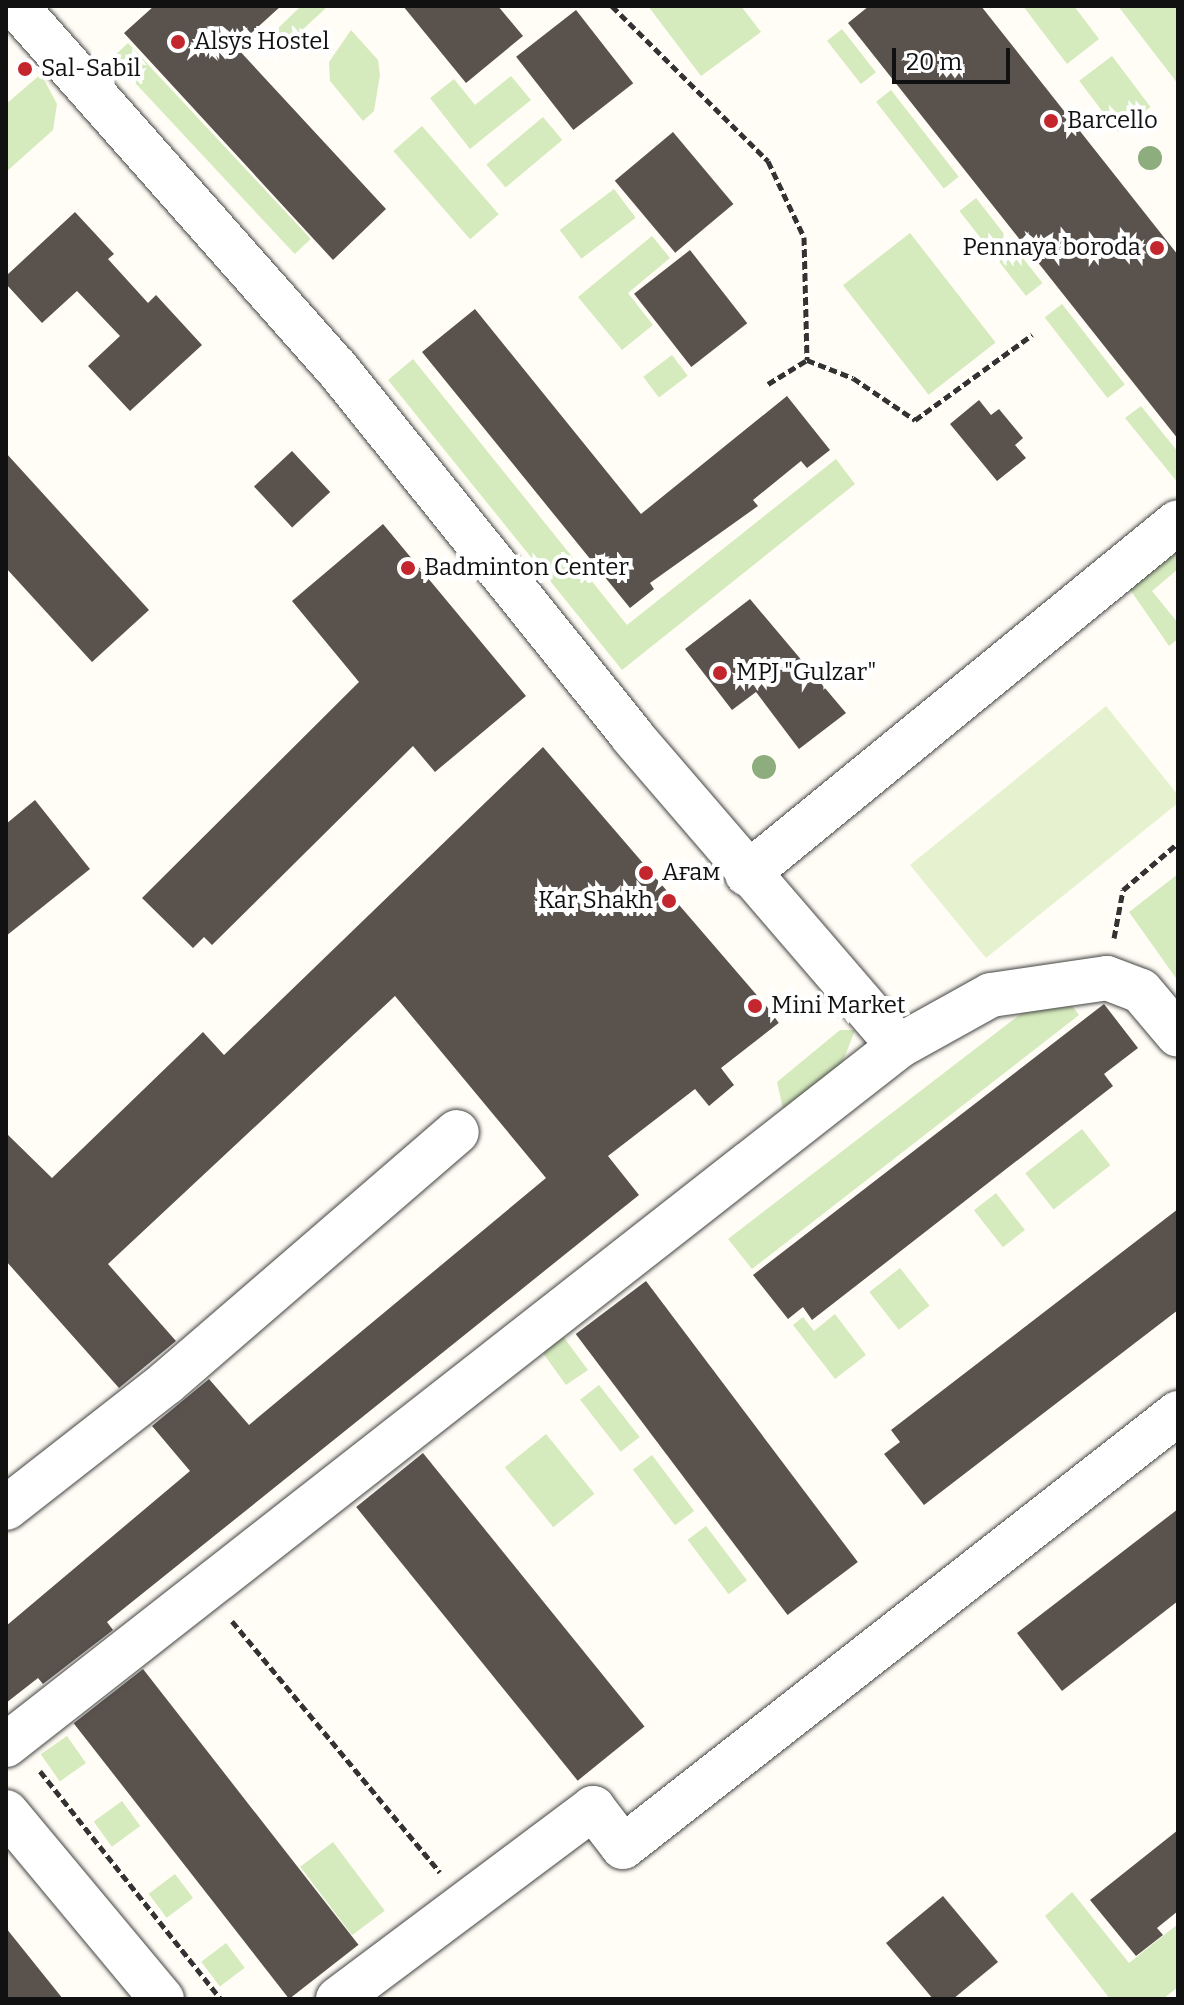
<!DOCTYPE html>
<html>
<head>
<meta charset="utf-8">
<style>
	body { margin:0 }
	#map { position:relative; width:1184px; height:2005px; overflow:hidden; background:#fffdf5; font-family:Bitter,serif }
	div>[style] { position:absolute }
	[style*='--x'] { left:calc(var(--x)*1px); top:calc(var(--y)*1px); width:calc(var(--w)*1px); rotate:calc(var(--a)*1deg) }
	.green>* { inset:0; background:#d5ebbd; transform-origin:0 0 }
	.pitch>* { inset:0; background:#e6f2cf }
	.building>* { inset:0; background:#5a524d; transform-origin:0 0 }
	.path>* { height:5px; margin-top:-2.5px; transform-origin:0; background:repeating-linear-gradient(90deg,#333 0 8px,transparent 0 12px) }
	.roads { filter:drop-shadow(0 0 2px #444) drop-shadow(0 0 2px #444) }
	.minor>* { height:44px; margin:-22px; padding:0 22px; transform-origin:22px; border-radius:22px; background:#fff }
	.trees>* { width:24px; height:24px; margin:-12px; border-radius:50%; background:#8dad7f }
	.dots>* { width:22px; height:22px; translate:-50% -50%; box-sizing:border-box; border:4px solid #fff; border-radius:50% }
	span { translate:-50% -50%; white-space:nowrap; text-align:center; line-height:1.15; -webkit-text-stroke:8px #fff; paint-order:stroke }
	.poi-label { font-size:24px; color:#111 }
	.left { translate:0 -50%; text-align:left }
	.right { translate:-100% -50%; text-align:right }
	.frame { position:absolute; inset:0; border:8px solid #111; pointer-events:none }
	.scale { position:absolute; left:892px; top:48px; width:118px; height:36px; box-sizing:border-box; border:4px solid #111; border-top:0; padding-left:10px; font-size:24px; line-height:28px; white-space:nowrap; color:#111; -webkit-text-stroke:6px #fff; paint-order:stroke }
</style>
</head>
<body>
<div id="map">
	<div class="green">
		<i style="clip-path:polygon(301px 6px,328px 6px,285px 46px,272px 34px)"></i>
		<i style="clip-path:polygon(648px 6px,741px 6px,761px 32px,701px 76px)"></i>
		<i style="clip-path:polygon(1023px 6px,1074px 6px,1099px 39px,1067px 64px)"></i>
		<i style="clip-path:polygon(1118px 6px,1178px 6px,1178px 84px)"></i>
		<i style="left:842px;top:29px;width:55px;height:19px;rotate:52deg"></i>
		<i style="clip-path:polygon(351px 30px,378px 60px,380px 75px,374px 111px,363px 121px,330px 81px,329px 62px)"></i>
		<i style="left:128px;top:43px;width:268px;height:22px;rotate:47deg"></i>
		<i style="left:1112px;top:56px;width:64px;height:41px;rotate:53deg"></i>
		<i style="clip-path:polygon(41px 74px,57px 104px,53px 130px,6px 172px,6px 104px)"></i>
		<i style="clip-path:polygon(511px 76px,531px 100px,470px 149px,430px 98px,454px 79px,475px 105px)"></i>
		<i style="left:891px;top:90px;width:110px;height:19px;rotate:52deg"></i>
		<i style="left:543px;top:117px;width:30px;height:74px;rotate:50deg"></i>
		<i style="left:422px;top:126px;width:117px;height:38px;rotate:49deg"></i>
		<i style="left:614px;top:189px;width:36px;height:68px;rotate:53deg"></i>
		<i style="left:976px;top:198px;width:108px;height:21px;rotate:52deg"></i>
		<i style="left:910px;top:233px;width:139px;height:85px;rotate:52deg"></i>
		<i style="clip-path:polygon(652px 236px,670px 258px,628px 293px,653px 325px,622px 350px,578px 297px)"></i>
		<i style="left:1062px;top:304px;width:102px;height:22px;rotate:52deg"></i>
		<i style="left:672px;top:355px;width:26px;height:36px;rotate:53deg"></i>
		<i style="clip-path:polygon(413px 359px,627px 625px,836px 459px,855px 484px,622px 670px,388px 380px)"></i>
		<i style="clip-path:polygon(1141px 406px,1178px 452px,1178px 483px,1125px 418px)"></i>
		<i style="clip-path:polygon(1178px 539px,1178px 569px,1152px 591px,1178px 623px,1178px 639px,1169px 646px,1129px 588px)"></i>
		<i style="clip-path:polygon(1178px 874px,1178px 981px,1129px 912px)"></i>
		<i style="clip-path:polygon(1067px 999px,1079px 1015px,752px 1269px,728px 1239px,1035px 1003px)"></i>
		<i style="clip-path:polygon(840px 1030px,855px 1030px,838px 1074px,785px 1118px,777px 1082px)"></i>
		<i style="left:1082px;top:1129px;width:46px;height:72px;rotate:52deg"></i>
		<i style="left:996px;top:1193px;width:47px;height:28px;rotate:52deg"></i>
		<i style="left:900px;top:1268px;width:48px;height:39px;rotate:52deg"></i>
		<i style="clip-path:polygon(835px 1314px,866px 1355px,835px 1379px,793px 1325px,803px 1317px,814px 1331px)"></i>
		<i style="clip-path:polygon(562px 1335px,588px 1370px,566px 1385px,535px 1342px)"></i>
		<i style="left:599px;top:1385px;width:66px;height:24px;rotate:52deg"></i>
		<i style="left:546px;top:1434px;width:77px;height:53px;rotate:51deg"></i>
		<i style="left:652px;top:1455px;width:70px;height:24px;rotate:53deg"></i>
		<i style="left:706px;top:1526px;width:68px;height:23px;rotate:53deg"></i>
		<i style="left:67px;top:1736px;width:33px;height:32px;rotate:55deg"></i>
		<i style="left:122px;top:1801px;width:31px;height:35px;rotate:54deg"></i>
		<i style="left:333px;top:1842px;width:86px;height:41px;rotate:53deg"></i>
		<i style="left:175px;top:1874px;width:30px;height:33px;rotate:53deg"></i>
		<i style="clip-path:polygon(1072px 1892px,1129px 1963px,1178px 1924px,1178px 1987px,1163px 1999px,1110px 1999px,1045px 1916px)"></i>
		<i style="left:226px;top:1943px;width:31px;height:31px;rotate:53deg"></i>
	</div>
	<div class="pitch">
		<i style="clip-path:polygon(1106px 706px,1178px 795px,1178px 803px,986px 958px,910px 865px)"></i>
	</div>
	<div class="building">
		<i style="clip-path:polygon(154px 6px,281px 6px,236px 47px,386px 209px,333px 260px,124px 33px)"></i>
		<i style="clip-path:polygon(403px 6px,498px 6px,523px 36px,466px 83px)"></i>
		<i style="clip-path:polygon(869px 6px,981px 6px,1178px 255px,1178px 439px,848px 23px)"></i>
		<i style="left:576px;top:10px;width:93px;height:76px;rotate:52deg"></i>
		<i style="left:673px;top:132px;width:94px;height:76px;rotate:50deg"></i>
		<i style="clip-path:polygon(75px 212px,114px 254px,108px 259px,148px 303px,156px 295px,202px 345px,130px 411px,88px 366px,120px 336px,77px 291px,42px 323px,6px 284px,6px 276px)"></i>
		<i style="left:690px;top:250px;width:93px;height:71px;rotate:52deg"></i>
		<i style="clip-path:polygon(475px 309px,641px 514px,787px 396px,830px 450px,807px 468px,801px 461px,753px 500px,758px 506px,650px 583px,654px 589px,630px 608px,422px 352px)"></i>
		<i style="clip-path:polygon(979px 400px,991px 415px,999px 409px,1023px 438px,1015px 445px,1026px 458px,997px 481px,950px 424px)"></i>
		<i style="left:292px;top:451px;width:56px;height:52px;rotate:47deg"></i>
		<i style="clip-path:polygon(6px 453px,149px 610px,92px 662px,6px 568px)"></i>
		<i style="clip-path:polygon(383px 524px,526px 696px,435px 772px,413px 746px,212px 945px,204px 937px,193px 948px,142px 898px,359px 682px,292px 601px)"></i>
		<i style="clip-path:polygon(750px 599px,846px 713px,799px 749px,756px 692px,732px 710px,685px 649px)"></i>
		<i style="clip-path:polygon(543px 747px,780px 1022px,721px 1068px,734px 1085px,709px 1106px,695px 1089px,608px 1156px,639px 1195px,107px 1622px,113px 1630px,43px 1684px,38px 1678px,6px 1703px,6px 1626px,190px 1471px,152px 1426px,209px 1379px,249px 1425px,546px 1178px,395px 996px,108px 1264px,176px 1341px,119px 1388px,6px 1261px,6px 1133px,52px 1178px,203px 1032px,224px 1055px)"></i>
		<i style="clip-path:polygon(35px 800px,90px 869px,6px 936px,6px 824px)"></i>
		<i style="clip-path:polygon(1104px 1004px,1138px 1048px,1104px 1074px,1113px 1086px,812px 1320px,803px 1307px,788px 1319px,753px 1275px)"></i>
		<i style="clip-path:polygon(1178px 1209px,1178px 1310px,924px 1505px,884px 1454px,900px 1442px,891px 1430px)"></i>
		<i style="left:646px;top:1281px;width:352px;height:88px;rotate:53deg"></i>
		<i style="left:423px;top:1453px;width:352px;height:86px;rotate:51deg"></i>
		<i style="clip-path:polygon(1178px 1509px,1178px 1601px,1062px 1691px,1017px 1633px)"></i>
		<i style="left:143px;top:1669px;width:350px;height:88px;rotate:52deg"></i>
		<i style="clip-path:polygon(1178px 1830px,1178px 1911px,1157px 1928px,1163px 1935px,1136px 1956px,1090px 1900px)"></i>
		<i style="clip-path:polygon(943px 1896px,998px 1962px,953px 1999px,933px 1999px,886px 1943px)"></i>
		<i style="clip-path:polygon(6px 1928px,63px 1999px,6px 1999px)"></i>
	</div>
	<div class="path">
		<i style="--x:612;--y:6;--w:220;--a:44.8"></i>
		<i style="--x:768;--y:161;--w:84;--a:64.7"></i>
		<i style="--x:804;--y:237;--w:123;--a:88.6"></i>
		<i style="--x:768;--y:384;--w:46;--a:-31.6"></i>
		<i style="--x:807;--y:360;--w:49;--a:21.4"></i>
		<i style="--x:853;--y:378;--w:75;--a:34.1"></i>
		<i style="--x:915;--y:420;--w:145;--a:-36"></i>
		<i style="--x:1114;--y:938;--w:49;--a:-79.4"></i>
		<i style="--x:1123;--y:890;--w:72;--a:-40.5"></i>
		<i style="--x:232;--y:1621;--w:326;--a:50.4"></i>
		<i style="--x:40;--y:1771;--w:291;--a:51.6"></i>
	</div>
	<div class="roads">
		<div class="minor">
			<i style="--x:16;--y:6;--w:481;--a:48.5"></i>
			<i style="--x:335;--y:366;--w:474;--a:51.2"></i>
			<i style="--x:632;--y:736;--w:409;--a:49.3"></i>
			<i style="--x:899;--y:1046;--w:105;--a:-29"></i>
			<i style="--x:991;--y:995;--w:117;--a:-8.3"></i>
			<i style="--x:1107;--y:978;--w:36;--a:21"></i>
			<i style="--x:1141;--y:991;--w:57;--a:49.9"></i>
			<i style="--x:747;--y:874;--w:556;--a:-39.24"></i>
			<i style="--x:6;--y:1508;--w:203;--a:-38"></i>
			<i style="--x:166;--y:1383;--w:384;--a:-40.8"></i>
			<i style="--x:6;--y:1745;--w:1134;--a:-38.05"></i>
			<i style="--x:6;--y:1812;--w:244;--a:50.2"></i>
			<i style="--x:338;--y:1999;--w:319;--a:-36.8"></i>
			<i style="--x:593;--y:1808;--w:49;--a:52.4"></i>
			<i style="--x:623;--y:1847;--w:705;--a:-38.02"></i>
		</div>
	</div>
	<div class="trees">
		<i style="left:1150px;top:158px"></i>
		<i style="left:764px;top:767px"></i>
	</div>
	<div class="dots">
		<i style="left:178px;top:42px;background:#c4262e"></i>
		<i style="left:25px;top:69px;background:#c4262e"></i>
		<i style="left:1051px;top:121px;background:#c4262e"></i>
		<i style="left:1157px;top:248px;background:#c4262e"></i>
		<i style="left:408px;top:568px;background:#c4262e"></i>
		<i style="left:720px;top:673px;background:#c4262e"></i>
		<i style="left:646px;top:873px;background:#c4262e"></i>
		<i style="left:669px;top:901px;background:#c4262e"></i>
		<i style="left:755px;top:1006px;background:#c4262e"></i>
	</div>
	<div class="poi-label">
		<span class="left" style="left:194px;top:42px">Alsys Hostel</span>
		<span class="left" style="left:41px;top:69px">Sal-Sabil</span>
		<span class="left" style="left:1067px;top:121px">Barcello</span>
		<span class="right" style="left:1141px;top:248px">Pennaya boroda</span>
		<span class="left" style="left:424px;top:568px">Badminton Center</span>
		<span class="left" style="left:736px;top:673px">MPJ "Gulzar"</span>
		<span class="left" style="left:662px;top:873px">Ағам</span>
		<span class="right" style="left:653px;top:901px">Kar Shakh</span>
		<span class="left" style="left:771px;top:1006px">Mini Market</span>
	</div>
	<div class="frame"></div>
	<div class="scale">20 m</div>
</div>
</body>
</html>
